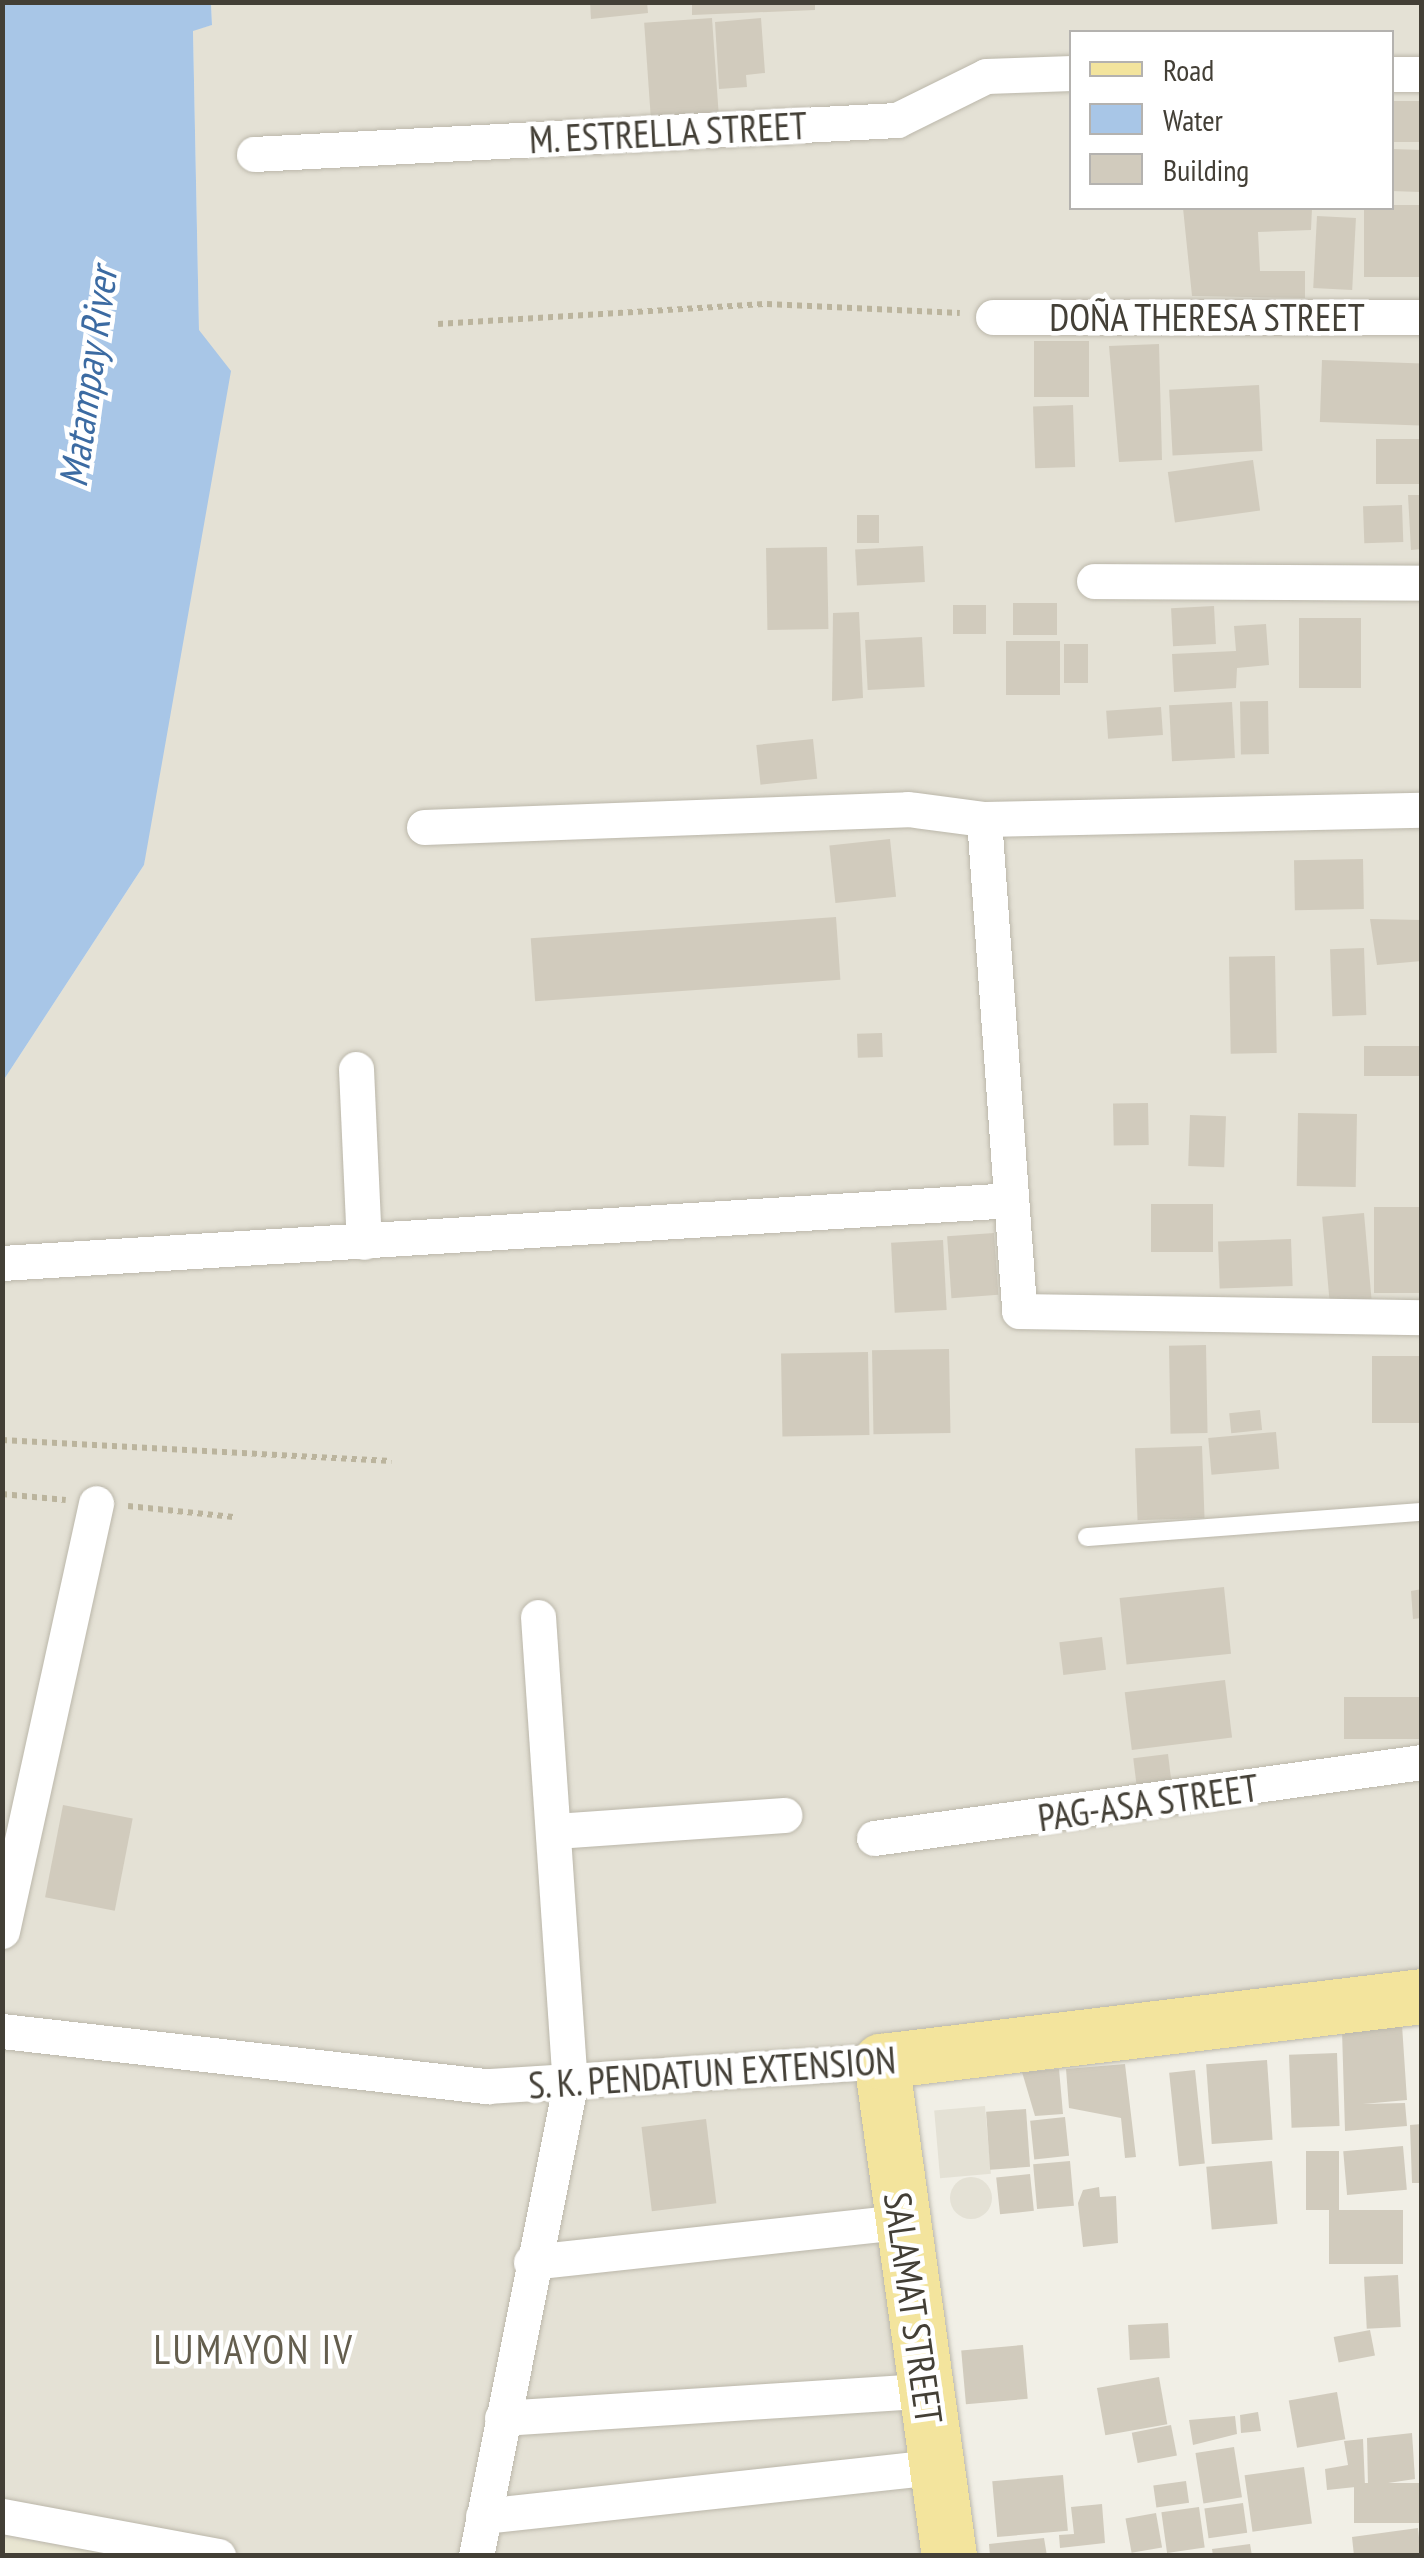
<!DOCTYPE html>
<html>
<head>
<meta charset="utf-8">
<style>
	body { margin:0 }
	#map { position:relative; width:1424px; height:2558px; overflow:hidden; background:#f1efe6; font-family:"PT Sans Narrow",sans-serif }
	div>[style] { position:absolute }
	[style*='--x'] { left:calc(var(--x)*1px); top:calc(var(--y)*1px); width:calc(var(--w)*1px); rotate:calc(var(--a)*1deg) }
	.residential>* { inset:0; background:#e4e1d5; transform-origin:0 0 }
	.round { border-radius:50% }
	.education>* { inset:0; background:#e8e5d1 }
	.water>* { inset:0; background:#a8c6e7 }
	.building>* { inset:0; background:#d1cbbd; transform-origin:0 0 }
	.path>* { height:6px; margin-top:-3px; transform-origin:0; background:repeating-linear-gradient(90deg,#bbb49d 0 5px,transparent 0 10px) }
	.roads { filter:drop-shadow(0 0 2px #bbb7aa) drop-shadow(0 0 2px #bbb7aa) }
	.lane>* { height:18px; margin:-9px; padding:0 9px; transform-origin:9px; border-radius:9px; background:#fff }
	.street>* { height:35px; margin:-17.5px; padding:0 17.5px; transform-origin:17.5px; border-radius:17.5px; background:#fff }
	.primary>* { height:55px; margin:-27.5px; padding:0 27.5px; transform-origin:27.5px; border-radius:27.5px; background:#f3e49d }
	span { translate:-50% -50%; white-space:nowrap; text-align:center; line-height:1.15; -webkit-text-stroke:9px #fff; paint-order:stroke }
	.street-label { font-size:38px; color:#433f36 }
	.water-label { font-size:40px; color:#3c6ba2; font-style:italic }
	.neighbourhood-label { font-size:40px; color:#645e4e; letter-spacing:2.5px }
	.frame { position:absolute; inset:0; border:5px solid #433f36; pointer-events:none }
	.legend { position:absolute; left:1069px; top:30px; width:325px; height:180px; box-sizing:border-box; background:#fff; border:2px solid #b4b2af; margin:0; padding:12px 18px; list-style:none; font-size:30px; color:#433f36 }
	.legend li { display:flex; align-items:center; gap:20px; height:50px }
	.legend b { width:50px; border:2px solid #b4b2af }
</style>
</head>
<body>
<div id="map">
	<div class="residential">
		<i style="clip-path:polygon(evenodd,211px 2px,1421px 3px,1421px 1967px,1408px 1980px,863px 2041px,935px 2555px,3px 2556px,3px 1081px,144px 865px,199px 330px,193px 30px,212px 25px,211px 2px,1072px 32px,1392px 32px,1392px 208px,1072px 208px,1072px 32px)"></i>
		<i style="left:985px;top:2106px;width:68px;height:51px;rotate:85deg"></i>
		<i class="round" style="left:950px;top:2177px;width:42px;height:42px"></i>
	</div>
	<div class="education">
		<i style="clip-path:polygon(3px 2537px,119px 2555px,3px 2555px)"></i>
	</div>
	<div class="water">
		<i style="clip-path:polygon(3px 2px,211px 3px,212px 25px,193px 31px,199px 330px,231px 371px,144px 865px,3px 1081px)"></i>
	</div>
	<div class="building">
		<i style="clip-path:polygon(590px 2px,647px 2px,648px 13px,591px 19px)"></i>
		<i style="clip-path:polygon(692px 2px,815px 2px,815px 10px,692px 15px)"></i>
		<i style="left:712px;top:18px;width:100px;height:68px;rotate:86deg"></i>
		<i style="clip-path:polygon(761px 18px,765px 73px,746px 75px,747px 87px,719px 89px,715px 22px)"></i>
		<i style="left:1392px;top:101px;width:30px;height:41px"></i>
		<i style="left:1392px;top:149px;width:30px;height:42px;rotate:2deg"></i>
		<i style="left:1422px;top:205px;width:72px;height:58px;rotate:90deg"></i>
		<i style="clip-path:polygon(1183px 208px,1312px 208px,1311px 230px,1258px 232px,1260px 271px,1305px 271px,1305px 298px,1192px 296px)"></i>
		<i style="left:1317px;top:216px;width:39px;height:72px;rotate:3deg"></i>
		<i style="left:1034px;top:341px;width:55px;height:56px"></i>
		<i style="clip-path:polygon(1159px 344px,1162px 460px,1119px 462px,1109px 346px)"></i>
		<i style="left:1322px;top:360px;width:100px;height:62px;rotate:2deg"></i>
		<i style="left:1259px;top:385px;width:66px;height:90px;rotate:87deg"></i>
		<i style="left:1073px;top:405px;width:62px;height:40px;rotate:88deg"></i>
		<i style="left:1422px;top:439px;width:45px;height:46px;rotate:90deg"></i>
		<i style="left:1253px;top:460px;width:51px;height:86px;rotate:82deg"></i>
		<i style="clip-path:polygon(1408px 495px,1422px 495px,1422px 549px,1411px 550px)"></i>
		<i style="left:1402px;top:505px;width:37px;height:39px;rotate:88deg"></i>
		<i style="left:857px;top:515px;width:22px;height:28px"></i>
		<i style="left:923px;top:546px;width:36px;height:68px;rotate:87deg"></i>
		<i style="left:827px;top:547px;width:82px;height:61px;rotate:89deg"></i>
		<i style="left:1013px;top:603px;width:44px;height:32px"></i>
		<i style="left:953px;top:605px;width:33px;height:29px"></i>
		<i style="left:1214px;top:606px;width:38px;height:43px;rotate:87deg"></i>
		<i style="clip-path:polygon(859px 612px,863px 698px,832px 701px,833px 613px)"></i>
		<i style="left:1299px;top:618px;width:62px;height:70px"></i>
		<i style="clip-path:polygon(1266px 624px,1269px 665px,1237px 668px,1236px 688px,1174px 692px,1172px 654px,1236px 651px,1234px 626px)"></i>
		<i style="left:922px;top:637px;width:50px;height:57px;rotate:87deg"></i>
		<i style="left:1006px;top:641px;width:54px;height:54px"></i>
		<i style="left:1088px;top:644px;width:39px;height:24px;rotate:90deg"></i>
		<i style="left:1268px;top:701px;width:53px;height:28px;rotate:89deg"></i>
		<i style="left:1232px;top:702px;width:56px;height:63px;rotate:87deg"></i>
		<i style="left:1161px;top:707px;width:28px;height:55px;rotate:86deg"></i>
		<i style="left:813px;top:739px;width:40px;height:57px;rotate:84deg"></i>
		<i style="left:890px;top:839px;width:58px;height:61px;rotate:84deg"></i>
		<i style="left:1363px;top:859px;width:50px;height:69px;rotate:89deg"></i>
		<i style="left:836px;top:917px;width:63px;height:306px;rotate:86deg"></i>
		<i style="clip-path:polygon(1370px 919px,1422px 920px,1422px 961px,1377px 965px)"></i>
		<i style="left:1364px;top:948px;width:67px;height:34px;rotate:88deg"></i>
		<i style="left:1275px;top:956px;width:97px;height:46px;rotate:89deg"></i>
		<i style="left:882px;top:1033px;width:24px;height:25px;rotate:88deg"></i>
		<i style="left:1422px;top:1046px;width:30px;height:58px;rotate:90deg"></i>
		<i style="left:1148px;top:1103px;width:42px;height:35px;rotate:89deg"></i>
		<i style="left:1298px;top:1113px;width:59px;height:73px;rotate:1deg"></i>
		<i style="left:1190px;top:1115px;width:36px;height:51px;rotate:2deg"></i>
		<i style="left:1213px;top:1204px;width:48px;height:62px;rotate:90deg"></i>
		<i style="left:1374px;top:1207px;width:48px;height:86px"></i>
		<i style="left:1364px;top:1213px;width:86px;height:42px;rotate:85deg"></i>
		<i style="left:994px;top:1233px;width:62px;height:47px;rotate:86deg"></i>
		<i style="left:1291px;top:1239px;width:47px;height:73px;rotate:88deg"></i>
		<i style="left:943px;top:1240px;width:70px;height:52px;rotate:87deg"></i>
		<i style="left:1206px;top:1345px;width:88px;height:37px;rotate:89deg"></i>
		<i style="left:949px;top:1349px;width:84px;height:77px;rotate:89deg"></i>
		<i style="left:868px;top:1352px;width:83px;height:87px;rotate:89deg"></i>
		<i style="left:1372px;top:1356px;width:50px;height:67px"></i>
		<i style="left:1260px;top:1410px;width:20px;height:31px;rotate:84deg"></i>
		<i style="left:1276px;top:1432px;width:37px;height:68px;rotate:85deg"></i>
		<i style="left:1202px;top:1446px;width:72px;height:67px;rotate:88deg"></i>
		<i style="left:1224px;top:1587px;width:67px;height:105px;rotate:84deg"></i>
		<i style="clip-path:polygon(1422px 1589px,1422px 1618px,1413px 1619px,1411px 1591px)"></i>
		<i style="left:1102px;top:1637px;width:33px;height:43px;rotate:83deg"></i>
		<i style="left:1225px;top:1680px;width:58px;height:101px;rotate:83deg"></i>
		<i style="left:1422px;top:1697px;width:42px;height:78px;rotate:90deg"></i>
		<i style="left:1168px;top:1754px;width:34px;height:35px;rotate:83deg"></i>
		<i style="left:63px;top:1805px;width:71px;height:94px;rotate:11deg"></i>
		<i style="clip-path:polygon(1402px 2025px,1407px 2100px,1363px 2104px,1405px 2103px,1407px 2126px,1345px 2131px,1342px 2031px)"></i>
		<i style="left:1337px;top:2053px;width:73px;height:48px;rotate:88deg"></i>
		<i style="left:1267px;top:2060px;width:80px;height:61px;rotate:86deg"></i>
		<i style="clip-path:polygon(1125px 2064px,1136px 2157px,1125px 2158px,1121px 2118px,1069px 2108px,1066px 2069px)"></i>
		<i style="clip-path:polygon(1059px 2069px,1063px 2114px,1035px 2116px,1022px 2072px)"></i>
		<i style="left:1195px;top:2070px;width:94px;height:26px;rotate:84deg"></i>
		<i style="left:1026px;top:2109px;width:58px;height:40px;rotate:86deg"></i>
		<i style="left:1065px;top:2117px;width:39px;height:35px;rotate:84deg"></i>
		<i style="left:706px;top:2119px;width:85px;height:65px;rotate:83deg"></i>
		<i style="clip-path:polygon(1422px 2124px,1422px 2183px,1412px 2183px,1410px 2125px)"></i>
		<i style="left:1403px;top:2146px;width:44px;height:60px;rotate:85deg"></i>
		<i style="left:1339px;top:2151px;width:59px;height:33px;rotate:90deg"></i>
		<i style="left:1070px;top:2161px;width:45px;height:37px;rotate:85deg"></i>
		<i style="left:1272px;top:2161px;width:63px;height:66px;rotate:85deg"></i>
		<i style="left:1030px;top:2174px;width:37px;height:34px;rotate:84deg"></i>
		<i style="clip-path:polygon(1099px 2187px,1100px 2197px,1116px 2196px,1118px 2243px,1083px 2247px,1078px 2203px,1083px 2190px)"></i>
		<i style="left:1403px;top:2210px;width:54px;height:74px;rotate:90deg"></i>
		<i style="left:1398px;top:2275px;width:52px;height:34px;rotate:87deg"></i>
		<i style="left:1168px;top:2323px;width:35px;height:40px;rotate:87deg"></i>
		<i style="left:1370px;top:2330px;width:26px;height:37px;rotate:79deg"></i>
		<i style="left:1023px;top:2345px;width:54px;height:62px;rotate:85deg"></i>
		<i style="left:1159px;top:2377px;width:48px;height:63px;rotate:80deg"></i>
		<i style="left:1337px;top:2392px;width:48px;height:49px;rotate:80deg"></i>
		<i style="clip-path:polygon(1258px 2412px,1261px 2431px,1241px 2433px,1240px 2415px)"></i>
		<i style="clip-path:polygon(1235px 2416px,1237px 2434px,1193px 2445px,1189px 2420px)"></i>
		<i style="left:1171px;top:2425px;width:31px;height:40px;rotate:79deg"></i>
		<i style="clip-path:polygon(1412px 2433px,1415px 2479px,1368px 2486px,1367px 2438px)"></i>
		<i style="clip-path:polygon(1363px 2439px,1365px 2486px,1327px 2490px,1325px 2469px,1348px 2465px,1344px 2441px)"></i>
		<i style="left:1234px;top:2447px;width:51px;height:39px;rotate:81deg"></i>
		<i style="left:1304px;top:2467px;width:57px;height:60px;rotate:82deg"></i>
		<i style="left:1063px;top:2475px;width:56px;height:71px;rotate:85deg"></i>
		<i style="left:1186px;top:2481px;width:22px;height:33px;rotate:82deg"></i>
		<i style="left:1422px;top:2483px;width:40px;height:68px;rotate:90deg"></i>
		<i style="left:1243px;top:2503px;width:30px;height:39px;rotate:82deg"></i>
		<i style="clip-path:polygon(1102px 2504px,1105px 2543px,1060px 2548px,1059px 2535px,1074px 2534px,1071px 2507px)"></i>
		<i style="left:1199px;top:2507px;width:41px;height:38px;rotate:82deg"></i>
		<i style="left:1156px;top:2513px;width:35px;height:31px;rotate:80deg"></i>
		<i style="clip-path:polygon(1418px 2528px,1421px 2556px,1354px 2556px,1352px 2537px)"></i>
		<i style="clip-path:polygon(1044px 2538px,1047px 2556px,990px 2556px,989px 2544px)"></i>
		<i style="clip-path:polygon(1250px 2544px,1252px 2556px,1213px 2556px,1212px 2549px)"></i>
	</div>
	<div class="path">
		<i style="--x:438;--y:324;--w:330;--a:-3.5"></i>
		<i style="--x:767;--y:304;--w:193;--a:2.7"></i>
		<i style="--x:2;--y:1440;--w:390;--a:3.1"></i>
		<i style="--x:2;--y:1494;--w:64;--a:5.4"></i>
		<i style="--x:128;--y:1506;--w:106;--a:6"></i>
	</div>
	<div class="roads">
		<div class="lane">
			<i style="--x:1087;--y:1537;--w:336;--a:-4.3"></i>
		</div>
		<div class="street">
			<i style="--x:1392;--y:74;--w:30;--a:0"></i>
			<i style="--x:254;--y:154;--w:644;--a:-3.03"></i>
			<i style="--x:897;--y:120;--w:99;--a:-26.3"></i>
			<i style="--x:986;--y:76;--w:86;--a:-2"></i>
			<i style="--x:993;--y:317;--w:429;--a:0"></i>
			<i style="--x:1094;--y:581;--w:328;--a:0.3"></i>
			<i style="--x:984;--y:819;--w:493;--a:85.9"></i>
			<i style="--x:1019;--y:1311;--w:403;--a:0.9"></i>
			<i style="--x:424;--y:827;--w:484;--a:-2.1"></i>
			<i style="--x:908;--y:809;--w:77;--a:7.5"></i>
			<i style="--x:984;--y:819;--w:438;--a:-1.2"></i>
			<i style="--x:356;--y:1069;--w:173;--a:87.4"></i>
			<i style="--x:2;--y:1263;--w:1011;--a:-3.57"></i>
			<i style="--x:555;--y:1831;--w:230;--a:-4"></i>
			<i style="--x:874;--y:1838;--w:553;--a:-7.9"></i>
			<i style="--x:2;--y:1931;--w:438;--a:-77.6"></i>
			<i style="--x:2;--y:2031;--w:489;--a:6.5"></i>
			<i style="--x:488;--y:2086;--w:394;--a:-3.6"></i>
			<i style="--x:531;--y:2262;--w:373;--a:-6.2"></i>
			<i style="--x:502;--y:2418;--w:424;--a:-3.7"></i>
			<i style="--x:2;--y:2516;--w:220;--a:10.5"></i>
			<i style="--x:483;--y:2516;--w:456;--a:-6.2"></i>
			<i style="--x:476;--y:2556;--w:479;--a:-78.7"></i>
			<i style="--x:570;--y:2086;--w:470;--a:-93.9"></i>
		</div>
		<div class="primary">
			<i style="--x:949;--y:2556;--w:500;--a:-97.8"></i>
			<i style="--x:881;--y:2061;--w:545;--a:-6.85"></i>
		</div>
	</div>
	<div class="street-label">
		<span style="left:668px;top:132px;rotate:-3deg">M. ESTRELLA STREET</span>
		<span style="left:1207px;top:317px">DOÑA THERESA STREET</span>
		<span style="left:1148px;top:1802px;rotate:-8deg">PAG-ASA STREET</span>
		<span style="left:712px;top:2072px;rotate:-4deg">S. K. PENDATUN EXTENSION</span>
		<span style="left:914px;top:2308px;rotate:82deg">SALAMAT STREET</span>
	</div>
	<div class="water-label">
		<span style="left:87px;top:377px;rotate:-82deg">Matampay River</span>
	</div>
	<div class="neighbourhood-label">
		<span style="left:254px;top:2349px">LUMAYON IV</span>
	</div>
	<div class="frame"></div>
	<ul class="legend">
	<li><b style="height:12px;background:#f3e49d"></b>Road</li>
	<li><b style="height:28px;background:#a8c6e7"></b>Water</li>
	<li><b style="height:28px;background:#d1cbbd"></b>Building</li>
	</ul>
</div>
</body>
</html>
